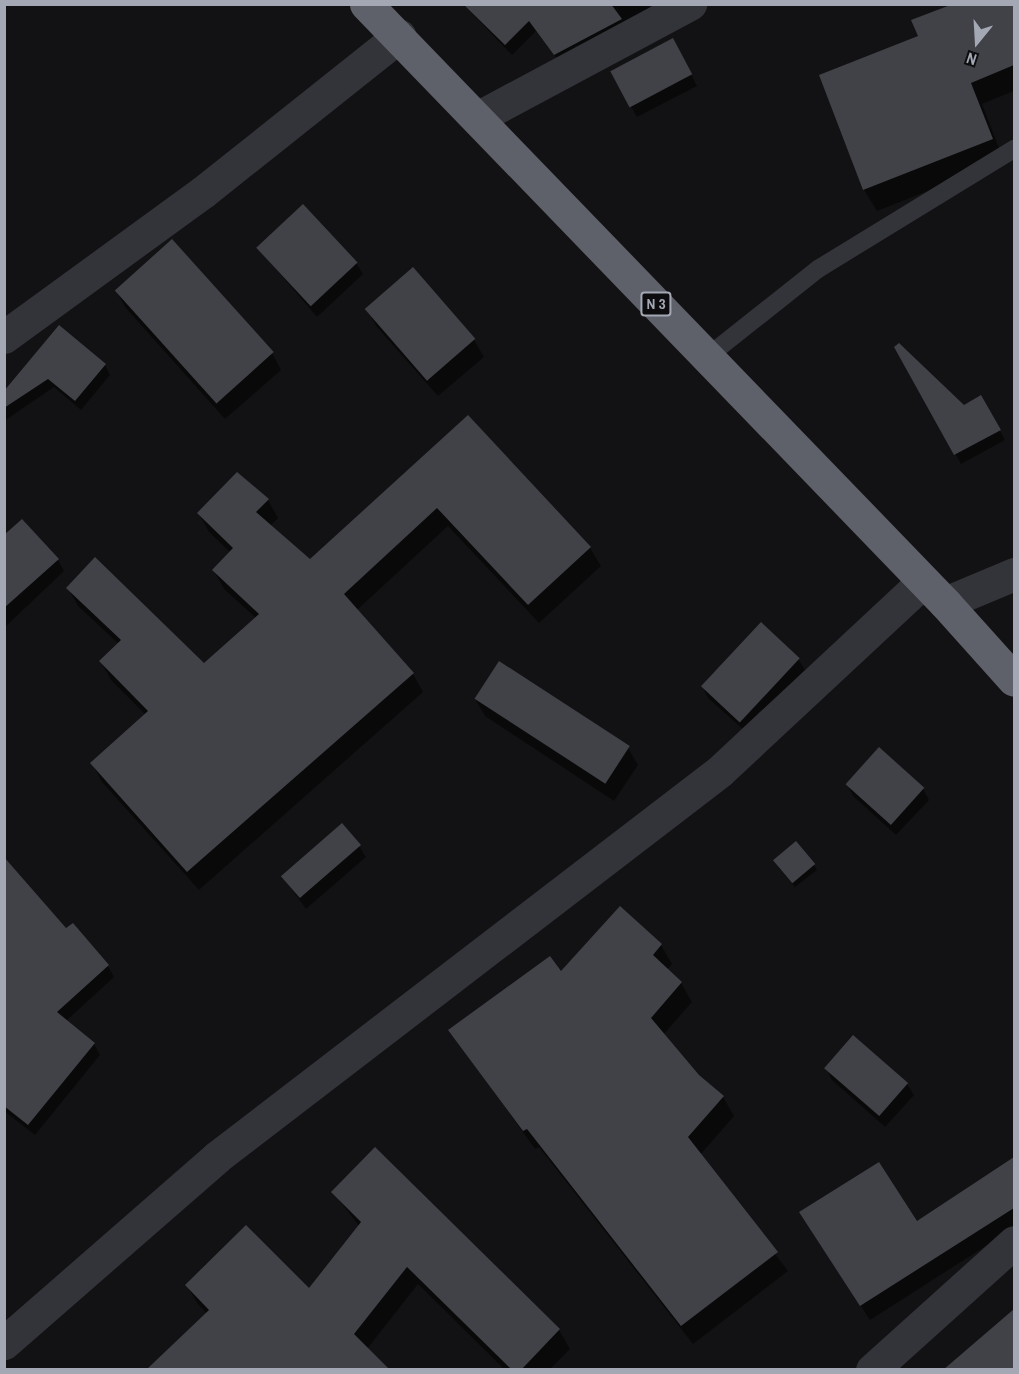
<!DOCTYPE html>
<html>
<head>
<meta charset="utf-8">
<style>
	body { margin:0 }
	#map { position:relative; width:1019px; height:1374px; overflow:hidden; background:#121214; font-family:"Archivo Narrow",sans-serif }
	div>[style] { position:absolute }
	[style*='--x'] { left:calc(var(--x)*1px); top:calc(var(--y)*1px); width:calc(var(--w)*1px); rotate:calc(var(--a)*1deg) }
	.shadow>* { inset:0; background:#0007 }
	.building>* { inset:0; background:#414247; transform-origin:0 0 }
	.lane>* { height:18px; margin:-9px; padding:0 9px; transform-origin:9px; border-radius:9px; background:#333439 }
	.street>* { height:33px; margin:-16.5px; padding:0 16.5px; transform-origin:16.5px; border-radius:16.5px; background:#333439 }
	.highway>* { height:33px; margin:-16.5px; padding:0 16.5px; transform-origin:16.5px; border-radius:16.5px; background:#5f616a }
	span { translate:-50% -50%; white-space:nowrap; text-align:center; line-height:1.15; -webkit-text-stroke:4.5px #0d0d0f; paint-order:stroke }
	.shield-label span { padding:2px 4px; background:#0d0d0f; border:2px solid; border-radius:4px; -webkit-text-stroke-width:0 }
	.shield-label { font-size:15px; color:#a3a8b4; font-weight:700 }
	.frame { position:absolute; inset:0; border:6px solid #a3a8b4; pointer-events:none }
	.north { position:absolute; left:947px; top:12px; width:60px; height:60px; -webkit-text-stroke:4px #0d0d0f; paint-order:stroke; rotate:198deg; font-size:16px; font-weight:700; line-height:24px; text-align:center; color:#a3a8b4 }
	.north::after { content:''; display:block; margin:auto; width:21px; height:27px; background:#a3a8b4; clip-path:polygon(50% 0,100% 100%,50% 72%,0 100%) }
</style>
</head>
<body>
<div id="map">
	<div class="shadow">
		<i style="clip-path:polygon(463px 4px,652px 4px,635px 26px,562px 65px,536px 31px,512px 55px)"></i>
		<i style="clip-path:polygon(949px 4px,1014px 4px,1014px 91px,982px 104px,1004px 161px,877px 211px,864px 190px,821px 76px,920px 37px)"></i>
		<i style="clip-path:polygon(679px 51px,697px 86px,637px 117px,630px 105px)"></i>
		<i style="clip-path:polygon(258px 248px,356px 263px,363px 274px,317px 317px)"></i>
		<i style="clip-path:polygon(413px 269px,474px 340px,484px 357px,438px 396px,376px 326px,367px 309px)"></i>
		<i style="clip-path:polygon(116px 290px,272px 353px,281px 370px,225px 419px,125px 307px)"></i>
		<i style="clip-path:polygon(59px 327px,105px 365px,110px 375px,81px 410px,54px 387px,4px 421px,4px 385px,7px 390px)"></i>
		<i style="clip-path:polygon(896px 347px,964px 407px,981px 397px,1005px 440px,961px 464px)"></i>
		<i style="clip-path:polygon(467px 417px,590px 548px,601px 566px,539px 623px,448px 526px,357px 610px,413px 674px,423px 692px,199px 890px,102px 782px,92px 763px,146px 715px,111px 680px,101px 662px,119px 644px,78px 606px,68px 588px,204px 665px,256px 618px,224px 589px,214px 571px,231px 553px,209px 532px,199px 514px,268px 500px,278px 518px,270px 526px,310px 561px)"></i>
		<i style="clip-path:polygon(4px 537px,58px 560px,64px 571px,4px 628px)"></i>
		<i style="clip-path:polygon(798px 659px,805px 670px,746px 732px,708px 698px,702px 686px)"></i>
		<i style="clip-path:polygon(475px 699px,628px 748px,638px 765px,614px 801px,485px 716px)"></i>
		<i style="clip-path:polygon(847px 784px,923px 789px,929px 800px,896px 835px,853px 796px)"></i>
		<i style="clip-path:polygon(359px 846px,366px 857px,306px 909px,283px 877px)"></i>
		<i style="clip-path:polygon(814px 865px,817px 870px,795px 887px,778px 867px)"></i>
		<i style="clip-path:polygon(66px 930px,108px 966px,114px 977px,66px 1021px,94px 1044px,100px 1055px,35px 1135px,4px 1111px,4px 980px)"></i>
		<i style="clip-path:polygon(661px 945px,672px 964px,667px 970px,681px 983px,692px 1002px,663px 1035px,698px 1076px,723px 1097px,734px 1116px,700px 1155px,788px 1271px,693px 1344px,539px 1147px,535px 1149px,450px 1030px,561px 974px)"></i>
		<i style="clip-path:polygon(853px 1037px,907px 1084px,914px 1095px,885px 1127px,832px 1080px,826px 1068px)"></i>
		<i style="clip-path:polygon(1014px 1158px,1014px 1228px,870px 1320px,810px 1228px,917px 1223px)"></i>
		<i style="clip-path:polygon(333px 1192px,559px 1330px,570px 1349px,549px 1370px,505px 1370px,418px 1284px,367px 1349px,207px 1314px,198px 1304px,187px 1286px,309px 1290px,359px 1226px)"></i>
		<i style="clip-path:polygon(1014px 1311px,1014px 1370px,966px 1370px,959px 1358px)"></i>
	</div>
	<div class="building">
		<i style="clip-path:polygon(463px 4px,611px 4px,622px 19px,554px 55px,529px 21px,505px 45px)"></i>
		<i style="clip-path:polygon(953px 4px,1014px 4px,1014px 65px,971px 83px,993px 139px,863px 190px,819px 75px,918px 36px,911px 20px)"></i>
		<i style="left:673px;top:38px;width:41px;height:71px;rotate:62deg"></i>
		<i style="left:303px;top:204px;width:80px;height:64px;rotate:47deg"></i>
		<i style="left:172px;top:239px;width:152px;height:77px;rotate:48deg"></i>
		<i style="left:413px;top:267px;width:95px;height:64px;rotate:49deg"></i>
		<i style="clip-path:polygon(59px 325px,106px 364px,75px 401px,48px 379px,4px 408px,4px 391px)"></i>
		<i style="clip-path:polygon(899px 343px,964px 405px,981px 395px,1001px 430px,954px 455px,894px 347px)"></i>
		<i style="clip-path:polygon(468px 415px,591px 547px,528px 605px,437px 508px,344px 594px,414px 673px,187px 872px,90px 763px,148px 711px,99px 661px,121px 640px,66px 588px,95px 557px,204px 663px,259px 614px,212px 570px,233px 548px,197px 513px,237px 472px,269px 499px,256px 512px,310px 559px)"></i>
		<i style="clip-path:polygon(22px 519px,59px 559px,4px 608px,4px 535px)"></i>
		<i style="left:761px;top:622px;width:53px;height:88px;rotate:43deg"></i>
		<i style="left:499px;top:661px;width:156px;height:45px;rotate:33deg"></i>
		<i style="left:879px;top:747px;width:61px;height:50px;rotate:42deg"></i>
		<i style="left:342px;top:823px;width:29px;height:81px;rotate:49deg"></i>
		<i style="left:796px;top:841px;width:30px;height:30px;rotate:50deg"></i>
		<i style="clip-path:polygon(4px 857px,66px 928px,73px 923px,109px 965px,57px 1012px,95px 1043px,28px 1125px,4px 1106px)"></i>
		<i style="clip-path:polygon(620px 906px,662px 944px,653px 955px,682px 982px,651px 1018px,699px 1075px,724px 1096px,688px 1137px,778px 1252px,681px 1326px,527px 1129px,523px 1131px,448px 1030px,550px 956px,561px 971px)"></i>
		<i style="left:853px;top:1035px;width:73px;height:44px;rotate:41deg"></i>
		<i style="clip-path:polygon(375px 1147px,560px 1329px,521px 1370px,512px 1370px,407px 1267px,354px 1334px,390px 1370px,146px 1370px,209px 1310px,185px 1285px,246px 1225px,309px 1288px,361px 1222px,331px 1192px)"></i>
		<i style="clip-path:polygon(1014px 1157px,1014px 1208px,860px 1306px,799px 1212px,879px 1162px,917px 1221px)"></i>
		<i style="clip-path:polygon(1014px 1309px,1014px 1370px,943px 1370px)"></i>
	</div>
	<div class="lane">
		<i style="--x:707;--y:357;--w:142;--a:-38.4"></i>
		<i style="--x:818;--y:269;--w:230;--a:-31.5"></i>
	</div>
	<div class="street">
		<i style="--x:477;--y:118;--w:242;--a:-28.2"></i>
		<i style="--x:4;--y:337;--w:246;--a:-36.1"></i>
		<i style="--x:203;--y:192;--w:251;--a:-38.5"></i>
		<i style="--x:945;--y:603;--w:75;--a:-22.8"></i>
		<i style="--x:4;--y:1343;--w:283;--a:-41.1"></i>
		<i style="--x:217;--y:1157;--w:634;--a:-37.5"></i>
		<i style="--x:720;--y:771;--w:277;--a:-43"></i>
		<i style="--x:872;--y:1370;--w:191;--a:-42"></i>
	</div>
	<div class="highway">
		<i style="--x:366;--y:4;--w:833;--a:45.97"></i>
		<i style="--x:945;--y:603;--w:103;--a:48.1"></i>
	</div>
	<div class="shield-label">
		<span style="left:656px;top:304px">N 3</span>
	</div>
	<div class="frame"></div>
	<div class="north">N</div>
</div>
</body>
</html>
